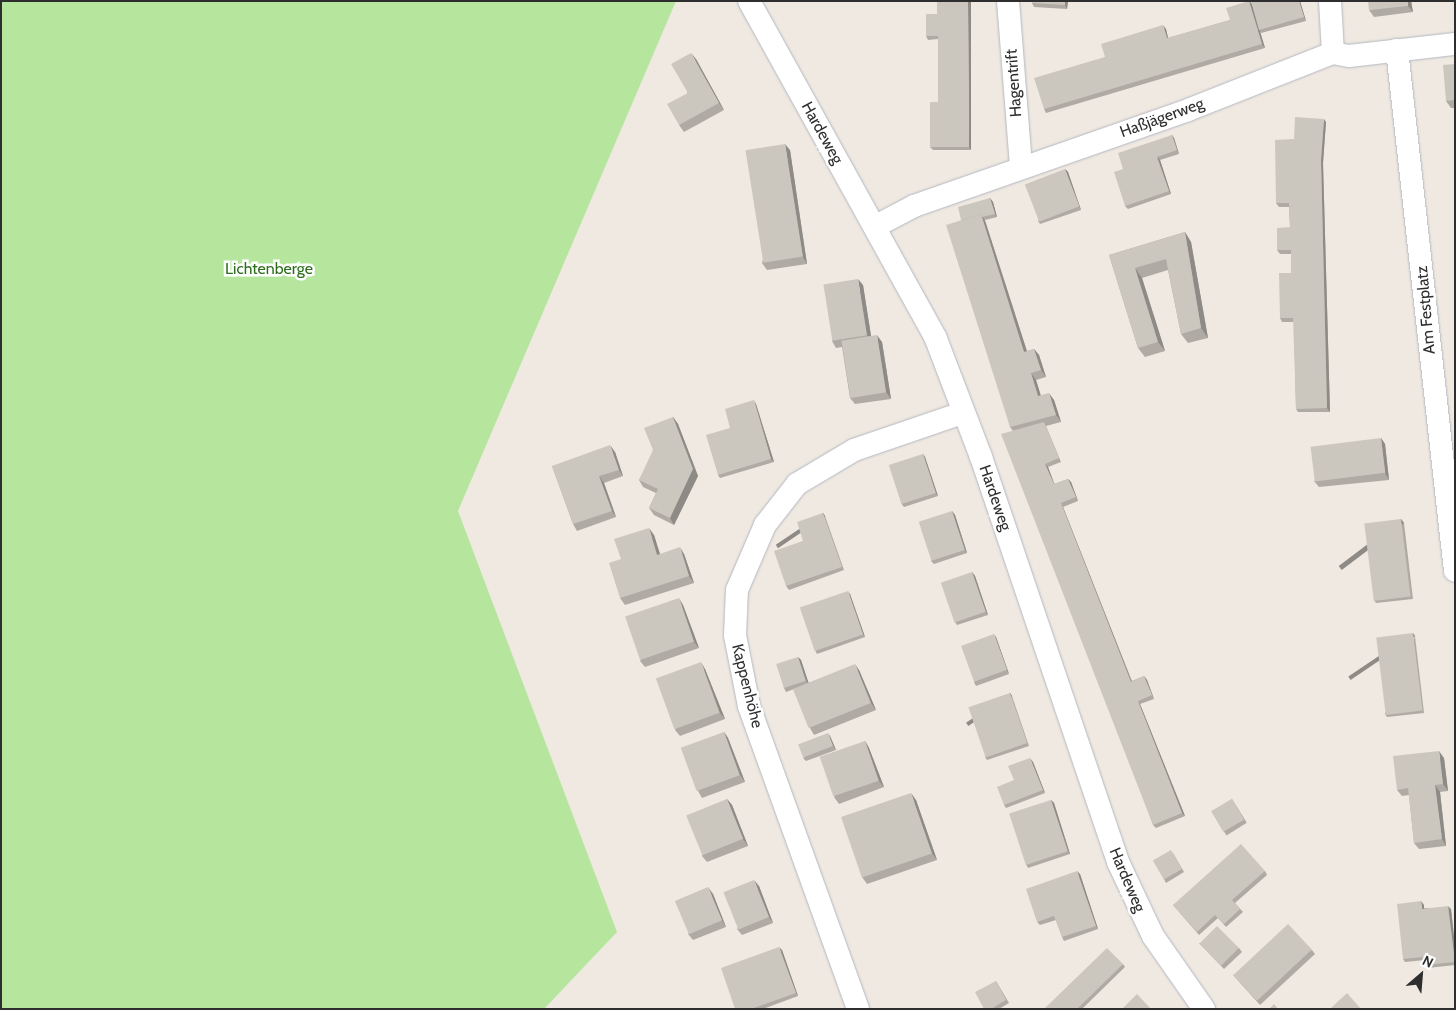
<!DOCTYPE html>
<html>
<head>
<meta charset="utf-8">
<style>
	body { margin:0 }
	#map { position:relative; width:1456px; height:1010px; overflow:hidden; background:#efe9e1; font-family:Cabin,sans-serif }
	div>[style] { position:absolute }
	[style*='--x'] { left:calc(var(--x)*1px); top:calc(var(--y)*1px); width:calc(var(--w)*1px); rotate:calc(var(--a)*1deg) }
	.green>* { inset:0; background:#b6e59e }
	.roads { filter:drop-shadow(0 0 1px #b4b7c1) drop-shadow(0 0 1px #b4b7c1) }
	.street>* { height:22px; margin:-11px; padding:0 11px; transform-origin:11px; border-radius:11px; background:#fff }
	.wall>* { inset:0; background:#afaba4; transform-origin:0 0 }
	.shaded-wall>* { inset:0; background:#8e8b86; transform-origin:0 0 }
	.building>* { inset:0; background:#cbc7bf; transform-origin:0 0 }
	span { translate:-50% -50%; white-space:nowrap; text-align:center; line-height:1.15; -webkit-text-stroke:5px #fff; paint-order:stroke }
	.street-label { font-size:16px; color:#2e2e2e }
	.park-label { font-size:16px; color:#2c6e1b }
	.frame { position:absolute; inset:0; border:2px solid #2e2e2e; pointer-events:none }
	.north { position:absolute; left:1396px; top:950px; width:50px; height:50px; -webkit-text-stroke:4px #fff; paint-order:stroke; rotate:27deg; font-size:14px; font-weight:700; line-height:20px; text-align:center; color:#2e2e2e }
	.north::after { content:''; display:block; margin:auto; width:18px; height:22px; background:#2e2e2e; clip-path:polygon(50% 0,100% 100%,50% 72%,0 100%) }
</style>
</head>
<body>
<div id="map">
	<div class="green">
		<i style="clip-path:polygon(1px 1px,676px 1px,458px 511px,617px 932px,544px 1009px,1px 1009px)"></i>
	</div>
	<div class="roads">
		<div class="street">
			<i style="--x:749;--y:1;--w:386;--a:61"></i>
			<i style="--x:936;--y:339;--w:126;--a:69.1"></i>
			<i style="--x:981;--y:457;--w:428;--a:71.3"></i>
			<i style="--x:1118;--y:862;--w:82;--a:64.7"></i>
			<i style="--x:1153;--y:936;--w:89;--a:55.1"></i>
			<i style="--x:1008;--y:1;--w:166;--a:85.5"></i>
			<i style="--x:1330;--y:1;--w:52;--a:86.7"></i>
			<i style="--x:1397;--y:50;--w:524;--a:83.65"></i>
			<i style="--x:876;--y:226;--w:43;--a:-27.8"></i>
			<i style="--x:914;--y:206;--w:290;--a:-19.3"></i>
			<i style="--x:1188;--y:110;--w:156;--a:-21.5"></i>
			<i style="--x:1333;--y:53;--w:16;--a:11"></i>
			<i style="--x:1349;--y:56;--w:107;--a:-6.5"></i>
			<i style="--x:858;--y:1009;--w:322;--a:-109.8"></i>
			<i style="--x:749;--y:706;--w:72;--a:-101.2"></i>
			<i style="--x:735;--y:635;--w:45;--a:-87.5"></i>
			<i style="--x:737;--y:590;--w:71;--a:-66.7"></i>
			<i style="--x:765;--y:525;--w:52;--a:-52"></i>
			<i style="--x:797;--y:484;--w:66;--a:-30.8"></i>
			<i style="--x:854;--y:450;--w:114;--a:-18.9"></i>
		</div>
	</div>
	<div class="wall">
		<i style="clip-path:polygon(1032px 1px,1068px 1px,1067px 9px,1034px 7px,1032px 3px)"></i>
		<i style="clip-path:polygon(1249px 1px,1252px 4px,1300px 1px,1306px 21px,1261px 33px,1259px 30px,1265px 48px,1046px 113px,1044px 109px,1105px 57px,1166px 29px,1168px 38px,1230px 20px)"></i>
		<i style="clip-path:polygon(1411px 1px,1413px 12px,1374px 17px,1369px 10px)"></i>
		<i style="clip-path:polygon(937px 14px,971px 150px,933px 150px,930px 147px,938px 102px,938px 39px,928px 40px,926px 36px)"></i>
		<i style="clip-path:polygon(696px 59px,724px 110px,684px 132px,679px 125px)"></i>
		<i style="clip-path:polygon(1455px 64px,1455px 108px,1451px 108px,1446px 101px)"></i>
		<i style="clip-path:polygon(1326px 122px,1323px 163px,1330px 412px,1298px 412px,1296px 409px,1294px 322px,1282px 322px,1280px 318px,1291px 273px,1291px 254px,1280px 254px,1277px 250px,1290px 227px,1289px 207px,1279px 207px,1276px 203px,1294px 139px)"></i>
		<i style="clip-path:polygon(1172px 135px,1174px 138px,1179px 154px,1160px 160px,1171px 194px,1128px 209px,1125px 206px,1123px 169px)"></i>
		<i style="clip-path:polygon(790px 150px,807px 264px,767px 270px,762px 263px)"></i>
		<i style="clip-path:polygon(1065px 169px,1068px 172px,1081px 210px,1040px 224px,1038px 221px)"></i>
		<i style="clip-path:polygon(990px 198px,993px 202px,997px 217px,985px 220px,1027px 351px,1034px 349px,1039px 355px,1046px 377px,1036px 380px,1041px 396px,1054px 400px,1061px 422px,1046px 426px,1061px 462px,1048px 467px,1054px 484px,1068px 479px,1071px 482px,1078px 501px,1063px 507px,1132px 681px,1144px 676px,1147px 680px,1154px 699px,1140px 704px,1185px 816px,1156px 828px,1153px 825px,1013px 431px,1010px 427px,961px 220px)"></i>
		<i style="clip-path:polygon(1185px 232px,1191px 242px,1208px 338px,1188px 343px,1181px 334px,1168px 270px,1142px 278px,1165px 351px,1145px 357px,1138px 348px,1109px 255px)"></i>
		<i style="clip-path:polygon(863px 285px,871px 336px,882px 342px,891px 399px,855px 404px,850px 398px,842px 347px,836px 348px,832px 341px)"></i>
		<i style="clip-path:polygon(756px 404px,774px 462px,720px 478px,718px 475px,730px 428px)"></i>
		<i style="clip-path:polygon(673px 417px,678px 424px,698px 476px,674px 525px,654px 515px,649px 508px,656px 493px,643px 487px,639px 480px)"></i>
		<i style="clip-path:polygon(1381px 438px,1385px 444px,1389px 480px,1319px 487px,1314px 481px)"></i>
		<i style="clip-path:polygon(615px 452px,623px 476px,604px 483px,616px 517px,577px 531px,573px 524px,552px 466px)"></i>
		<i style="clip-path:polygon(923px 454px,925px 457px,938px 496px,904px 507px,901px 503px)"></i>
		<i style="clip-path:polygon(952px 511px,955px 515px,967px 553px,934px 564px,931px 561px)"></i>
		<i style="clip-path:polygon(823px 513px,825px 516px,844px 570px,789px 590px,786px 586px,803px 541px)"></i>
		<i style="clip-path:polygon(1401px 519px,1404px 523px,1413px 599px,1376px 603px,1374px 600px)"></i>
		<i style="clip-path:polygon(654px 535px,660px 554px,684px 554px,694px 583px,625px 605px,620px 598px,621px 559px)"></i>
		<i style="clip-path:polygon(972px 572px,975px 576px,988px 615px,957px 625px,955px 622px)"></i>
		<i style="clip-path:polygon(850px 594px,865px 637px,817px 654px,815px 650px)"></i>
		<i style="clip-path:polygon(683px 605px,699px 648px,645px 667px,640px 661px)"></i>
		<i style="clip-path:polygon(1415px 636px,1424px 713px,1387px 717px,1385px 714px)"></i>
		<i style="clip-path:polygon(996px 637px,1009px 674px,976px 686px,974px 682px)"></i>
		<i style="clip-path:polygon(798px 657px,801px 660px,808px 683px,859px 670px,876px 710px,814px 735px,810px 728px,794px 689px,786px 692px,784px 688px)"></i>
		<i style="clip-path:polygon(705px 669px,725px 719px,680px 736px,675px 730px)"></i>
		<i style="clip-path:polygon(1010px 693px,1012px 696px,1029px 746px,987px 760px,985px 757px)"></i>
		<i style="clip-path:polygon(724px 732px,728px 738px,745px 782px,702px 798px,698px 791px)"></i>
		<i style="clip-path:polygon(830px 736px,836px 750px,806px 761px,803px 758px)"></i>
		<i style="clip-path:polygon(865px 741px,869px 748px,884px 787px,839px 804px,834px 797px)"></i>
		<i style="clip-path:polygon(1444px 758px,1448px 791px,1440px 792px,1446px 846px,1419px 849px,1414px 843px,1409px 795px,1402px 796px,1397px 790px)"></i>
		<i style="clip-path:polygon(1033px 762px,1045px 793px,1006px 808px,1004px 805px,1014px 780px)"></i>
		<i style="clip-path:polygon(727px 799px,732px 805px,748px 846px,707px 862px,702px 856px)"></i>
		<i style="left:1232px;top:799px;width:28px;height:24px;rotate:58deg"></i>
		<i style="clip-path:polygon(916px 800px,937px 860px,867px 884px,862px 877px)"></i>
		<i style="clip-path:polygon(1051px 800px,1054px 803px,1070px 854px,1028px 868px,1026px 864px)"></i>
		<i style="clip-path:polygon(1173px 853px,1184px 872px,1166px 883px,1164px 879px)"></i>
		<i style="clip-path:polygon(1265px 871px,1267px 875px,1235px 903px,1243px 912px,1226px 927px,1218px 918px,1199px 935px,1173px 905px)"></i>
		<i style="clip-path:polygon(1080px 874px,1098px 929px,1064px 941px,1062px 937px,1056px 920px,1040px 925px,1037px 922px)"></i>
		<i style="clip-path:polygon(759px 886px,773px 923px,742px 935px,737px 929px)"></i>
		<i style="clip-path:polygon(713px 894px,726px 927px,693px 940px,688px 934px)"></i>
		<i style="clip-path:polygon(1424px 905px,1424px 908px,1451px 909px,1455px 946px,1455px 965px,1428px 968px,1425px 965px,1425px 960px,1405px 962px,1403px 959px)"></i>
		<i style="clip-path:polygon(1199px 943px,1239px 948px,1242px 952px,1224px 969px)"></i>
		<i style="clip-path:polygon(782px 950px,798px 996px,763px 1009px,735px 1009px)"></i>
		<i style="clip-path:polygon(1312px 950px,1315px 954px,1260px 1005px,1233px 975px)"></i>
		<i style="clip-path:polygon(1123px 964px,1125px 967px,1082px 1009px,1044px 1009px)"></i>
		<i style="clip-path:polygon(996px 981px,1009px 1003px,999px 1009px,984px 1009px)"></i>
	</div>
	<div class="shaded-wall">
		<i style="clip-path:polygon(968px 1px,971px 1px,971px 150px,969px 147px)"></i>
		<i style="clip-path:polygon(1065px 1px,1068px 1px,1067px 9px,1065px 5px)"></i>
		<i style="clip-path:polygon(1249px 1px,1252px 4px,1265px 48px,1262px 44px)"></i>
		<i style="clip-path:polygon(1299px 1px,1300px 1px,1306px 21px,1304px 17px)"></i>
		<i style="clip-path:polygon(1408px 1px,1411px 1px,1413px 12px,1408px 6px)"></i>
		<i style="clip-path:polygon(1163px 25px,1166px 29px,1169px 42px,1167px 38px)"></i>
		<i style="clip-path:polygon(691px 53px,696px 59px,724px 110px,719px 103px)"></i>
		<i style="clip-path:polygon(1324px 119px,1326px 122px,1323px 163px,1330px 412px,1327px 408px,1321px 160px)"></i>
		<i style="clip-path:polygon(1172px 135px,1174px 138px,1179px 154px,1177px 150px)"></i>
		<i style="clip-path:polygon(785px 144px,790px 150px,807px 264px,803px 257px)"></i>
		<i style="clip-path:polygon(1157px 157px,1160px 160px,1171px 194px,1169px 191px)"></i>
		<i style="clip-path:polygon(1065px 169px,1068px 172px,1081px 210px,1079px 206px)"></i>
		<i style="clip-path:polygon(990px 198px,993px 202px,997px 217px,995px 214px)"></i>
		<i style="clip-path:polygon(981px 214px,985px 221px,1029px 358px,1024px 352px)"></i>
		<i style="clip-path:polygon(1185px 232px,1191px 242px,1208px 338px,1201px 328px)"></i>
		<i style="clip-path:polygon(1135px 268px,1142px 278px,1165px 351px,1158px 342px)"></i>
		<i style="clip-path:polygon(858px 279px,863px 285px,872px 342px,867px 335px)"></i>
		<i style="clip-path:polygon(877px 335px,882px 342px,891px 399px,886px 392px)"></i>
		<i style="clip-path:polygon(1034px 349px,1039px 355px,1046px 377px,1041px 370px)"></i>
		<i style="clip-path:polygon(1031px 373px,1036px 380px,1043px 403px,1038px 396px)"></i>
		<i style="clip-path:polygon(1049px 393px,1054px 400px,1061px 422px,1056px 415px)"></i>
		<i style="clip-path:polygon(754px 400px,756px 404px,774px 462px,771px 459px)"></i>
		<i style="clip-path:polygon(673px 417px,678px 424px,698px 476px,674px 525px,670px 518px)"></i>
		<i style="clip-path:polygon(1381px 438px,1385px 444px,1389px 480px,1385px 473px)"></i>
		<i style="clip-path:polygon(610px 445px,615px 452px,623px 476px,619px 470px)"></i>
		<i style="clip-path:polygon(923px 454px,925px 457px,938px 496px,936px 493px)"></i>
		<i style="clip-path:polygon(1045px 464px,1048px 467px,1056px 488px,1054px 484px)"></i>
		<i style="clip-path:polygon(599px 476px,604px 483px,616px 517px,612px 511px)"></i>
		<i style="clip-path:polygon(1068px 479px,1071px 482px,1078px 501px,1076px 497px)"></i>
		<i style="clip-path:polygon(1061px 503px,1063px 507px,1133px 685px,1131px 682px)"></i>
		<i style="clip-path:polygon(952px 511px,955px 515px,967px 553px,965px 550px)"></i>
		<i style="left:823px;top:513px;width:4px;height:57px;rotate:56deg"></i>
		<i style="left:1401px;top:519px;width:5px;height:78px;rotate:53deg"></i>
		<i style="clip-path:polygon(649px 528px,654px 535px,662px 561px,657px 555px)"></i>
		<i style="clip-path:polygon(680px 547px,684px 554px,694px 583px,689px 576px)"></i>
		<i style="clip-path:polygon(972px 572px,975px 576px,988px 615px,986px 612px)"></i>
		<i style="clip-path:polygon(848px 591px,850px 594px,865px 637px,863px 634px)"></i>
		<i style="clip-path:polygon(679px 598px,683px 605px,699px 648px,694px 642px)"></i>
		<i style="left:1413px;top:633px;width:4px;height:78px;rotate:56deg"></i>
		<i style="clip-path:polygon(994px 634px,996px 637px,1009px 674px,1007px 670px)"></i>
		<i style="clip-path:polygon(798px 657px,801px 660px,809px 684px,806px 681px)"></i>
		<i style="clip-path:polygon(701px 662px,705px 669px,725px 719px,720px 713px)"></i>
		<i style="clip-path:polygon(855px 664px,859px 670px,876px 710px,871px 703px)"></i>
		<i style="clip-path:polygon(1144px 676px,1147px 680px,1154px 699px,1152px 695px)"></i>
		<i style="left:1010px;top:693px;width:4px;height:53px;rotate:56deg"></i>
		<i style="clip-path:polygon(1138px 701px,1140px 704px,1185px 816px,1182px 813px)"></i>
		<i style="clip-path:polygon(724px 732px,728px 738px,745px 782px,740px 775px)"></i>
		<i style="clip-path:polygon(828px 733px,830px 736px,836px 750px,833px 746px)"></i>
		<i style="clip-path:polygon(865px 741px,869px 748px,884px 787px,879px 781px)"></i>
		<i style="clip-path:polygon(1439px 751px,1444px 758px,1448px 791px,1443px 784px)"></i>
		<i style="clip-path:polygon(1030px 758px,1033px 762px,1045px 793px,1043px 790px)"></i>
		<i style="clip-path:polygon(1435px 785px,1440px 792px,1446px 846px,1442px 839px)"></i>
		<i style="clip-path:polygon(911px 793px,916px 800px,937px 860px,932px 853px)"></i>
		<i style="clip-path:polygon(727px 799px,732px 805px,748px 846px,743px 839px)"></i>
		<i style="clip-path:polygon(1051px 800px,1054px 803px,1070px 854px,1068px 851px)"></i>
		<i style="clip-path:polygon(1077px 871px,1080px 874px,1098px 929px,1096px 926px)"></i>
		<i style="clip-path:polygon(754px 880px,759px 886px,773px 923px,769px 917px)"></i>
		<i style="clip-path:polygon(708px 887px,713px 894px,726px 927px,722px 920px)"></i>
		<i style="clip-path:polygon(1421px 901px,1424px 905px,1424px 912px,1422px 909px)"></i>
		<i style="clip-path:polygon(1448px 906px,1451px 909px,1455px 946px,1455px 962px)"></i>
		<i style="clip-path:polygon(779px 947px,782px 950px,798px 996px,796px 993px)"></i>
	</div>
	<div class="building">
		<i style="clip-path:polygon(937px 1px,968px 1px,969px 147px,930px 147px,930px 102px,938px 102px,938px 36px,926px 36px,926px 14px,937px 14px)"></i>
		<i style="clip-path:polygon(1032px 1px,1065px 1px,1065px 5px,1032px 3px)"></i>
		<i style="clip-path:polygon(1249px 1px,1262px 44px,1044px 109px,1034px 78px,1105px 57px,1101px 44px,1163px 25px,1167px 38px,1230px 20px,1226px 8px)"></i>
		<i style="clip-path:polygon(1251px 1px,1299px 1px,1304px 17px,1259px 30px)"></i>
		<i style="clip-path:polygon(1368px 1px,1408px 1px,1408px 6px,1369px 10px)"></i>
		<i style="clip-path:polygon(691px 53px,719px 103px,679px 125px,667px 104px,688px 93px,671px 64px)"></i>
		<i style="clip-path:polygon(1455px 64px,1455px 100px,1446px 101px,1443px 65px)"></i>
		<i style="clip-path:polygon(1295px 117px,1324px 119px,1321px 160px,1327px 408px,1296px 409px,1293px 318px,1280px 318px,1279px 273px,1291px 273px,1291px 250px,1277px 250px,1277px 228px,1290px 227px,1289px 203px,1276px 203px,1275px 140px,1294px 139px)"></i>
		<i style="clip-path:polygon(1172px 135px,1177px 150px,1157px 157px,1169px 191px,1125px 206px,1114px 172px,1123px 169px,1118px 153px)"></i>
		<i style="left:785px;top:144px;width:114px;height:40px;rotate:81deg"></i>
		<i style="left:1065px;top:169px;width:40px;height:43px;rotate:69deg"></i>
		<i style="clip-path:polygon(990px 198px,995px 214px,982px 217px,981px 214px,961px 220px,958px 207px)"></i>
		<i style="clip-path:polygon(981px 214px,1024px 352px,1034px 349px,1041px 370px,1031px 373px,1038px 396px,1049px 393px,1056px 415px,1010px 427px,946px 225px)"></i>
		<i style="clip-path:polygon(1185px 232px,1201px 328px,1181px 334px,1166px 259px,1135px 268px,1158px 342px,1138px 348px,1109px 255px)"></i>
		<i style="left:858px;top:279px;width:57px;height:35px;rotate:81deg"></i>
		<i style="left:877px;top:335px;width:58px;height:36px;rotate:81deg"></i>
		<i style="clip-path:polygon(754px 400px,771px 459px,718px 475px,706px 435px,730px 428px,725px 409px)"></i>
		<i style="clip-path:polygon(673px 417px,693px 469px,670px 518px,649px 508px,658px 489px,639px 480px,653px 450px,644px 428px)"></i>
		<i style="clip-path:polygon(1044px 422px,1059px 458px,1045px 464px,1054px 484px,1068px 479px,1076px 497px,1061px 503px,1131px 682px,1144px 676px,1152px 695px,1138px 701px,1182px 813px,1153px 825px,1001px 434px)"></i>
		<i style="left:1381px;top:438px;width:35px;height:71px;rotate:83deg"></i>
		<i style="clip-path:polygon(610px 445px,619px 470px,599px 476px,612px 511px,573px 524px,552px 466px)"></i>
		<i style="left:923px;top:454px;width:41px;height:36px;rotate:72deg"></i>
		<i style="left:952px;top:511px;width:41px;height:35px;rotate:72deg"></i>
		<i style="clip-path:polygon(823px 513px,842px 567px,786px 586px,774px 551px,803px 541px,797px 522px)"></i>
		<i style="left:1401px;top:519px;width:78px;height:37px;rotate:83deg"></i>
		<i style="clip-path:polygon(649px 528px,657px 555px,680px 547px,689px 576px,620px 598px,609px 563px,621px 559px,614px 539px)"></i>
		<i style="left:972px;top:572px;width:42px;height:33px;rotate:71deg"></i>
		<i style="left:848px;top:591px;width:46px;height:51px;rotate:71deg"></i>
		<i style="left:679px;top:598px;width:46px;height:57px;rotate:71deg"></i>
		<i style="left:1413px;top:633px;width:78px;height:37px;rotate:83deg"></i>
		<i style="left:994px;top:634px;width:38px;height:35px;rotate:70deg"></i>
		<i style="left:798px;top:657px;width:25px;height:23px;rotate:72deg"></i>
		<i style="left:701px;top:662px;width:54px;height:48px;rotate:70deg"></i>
		<i style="left:855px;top:664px;width:42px;height:67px;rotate:68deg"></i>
		<i style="left:1010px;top:693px;width:53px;height:44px;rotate:71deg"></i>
		<i style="left:724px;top:732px;width:46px;height:46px;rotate:70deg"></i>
		<i style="left:828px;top:733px;width:14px;height:32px;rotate:69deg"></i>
		<i style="left:865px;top:741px;width:42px;height:48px;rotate:71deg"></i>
		<i style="clip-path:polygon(1439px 751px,1443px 784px,1435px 785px,1442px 839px,1414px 843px,1408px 788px,1397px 790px,1393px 756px)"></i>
		<i style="clip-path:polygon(1030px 758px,1043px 790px,1004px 805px,997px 787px,1014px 780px,1008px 766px)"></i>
		<i style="left:911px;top:793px;width:64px;height:74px;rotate:71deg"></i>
		<i style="left:727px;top:799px;width:43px;height:44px;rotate:68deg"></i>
		<i style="left:1232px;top:799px;width:24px;height:24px;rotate:60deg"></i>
		<i style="left:1051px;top:800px;width:54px;height:44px;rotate:72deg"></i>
		<i style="clip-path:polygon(1241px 844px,1265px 871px,1232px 900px,1240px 909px,1224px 924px,1215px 915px,1197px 932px,1173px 905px)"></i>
		<i style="left:1171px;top:850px;width:22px;height:21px;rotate:60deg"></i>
		<i style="clip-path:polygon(1077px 871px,1096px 926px,1062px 937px,1054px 916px,1037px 922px,1026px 889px)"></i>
		<i style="left:754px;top:880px;width:40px;height:33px;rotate:68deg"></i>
		<i style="left:708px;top:887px;width:36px;height:36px;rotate:67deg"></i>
		<i style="clip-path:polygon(1421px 901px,1422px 909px,1448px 906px,1455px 962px,1425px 965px,1424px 957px,1403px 959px,1397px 904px)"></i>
		<i style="left:1288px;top:924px;width:35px;height:75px;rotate:47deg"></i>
		<i style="left:1217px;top:926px;width:31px;height:25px;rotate:45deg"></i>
		<i style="clip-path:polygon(779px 947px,796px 993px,751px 1009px,735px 1009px,721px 968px)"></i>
		<i style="clip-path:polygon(1107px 948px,1123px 964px,1077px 1009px,1044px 1009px)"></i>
		<i style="clip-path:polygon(996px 981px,1006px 1000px,991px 1009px,984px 1009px,975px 992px)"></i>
		<i style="clip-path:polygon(1347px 993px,1361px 1009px,1330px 1009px)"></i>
		<i style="clip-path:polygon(1137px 994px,1151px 1009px,1122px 1009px)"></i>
		<i style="clip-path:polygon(1274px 1004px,1278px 1009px,1269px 1009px)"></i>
	</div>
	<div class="street-label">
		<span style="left:1014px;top:83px;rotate:-94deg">Hagentrift</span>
		<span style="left:1162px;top:118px;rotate:-20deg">Haßjägerweg</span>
		<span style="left:822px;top:133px;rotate:61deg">Hardeweg</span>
		<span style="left:1426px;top:310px;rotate:-95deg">Am Festplatz</span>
		<span style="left:995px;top:498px;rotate:71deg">Hardeweg</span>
		<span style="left:747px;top:686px;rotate:76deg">Kappenhöhe</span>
		<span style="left:1127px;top:880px;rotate:67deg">Hardeweg</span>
	</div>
	<div class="park-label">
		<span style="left:269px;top:269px">Lichtenberge</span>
	</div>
	<div class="frame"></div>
	<div class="north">N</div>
</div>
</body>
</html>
